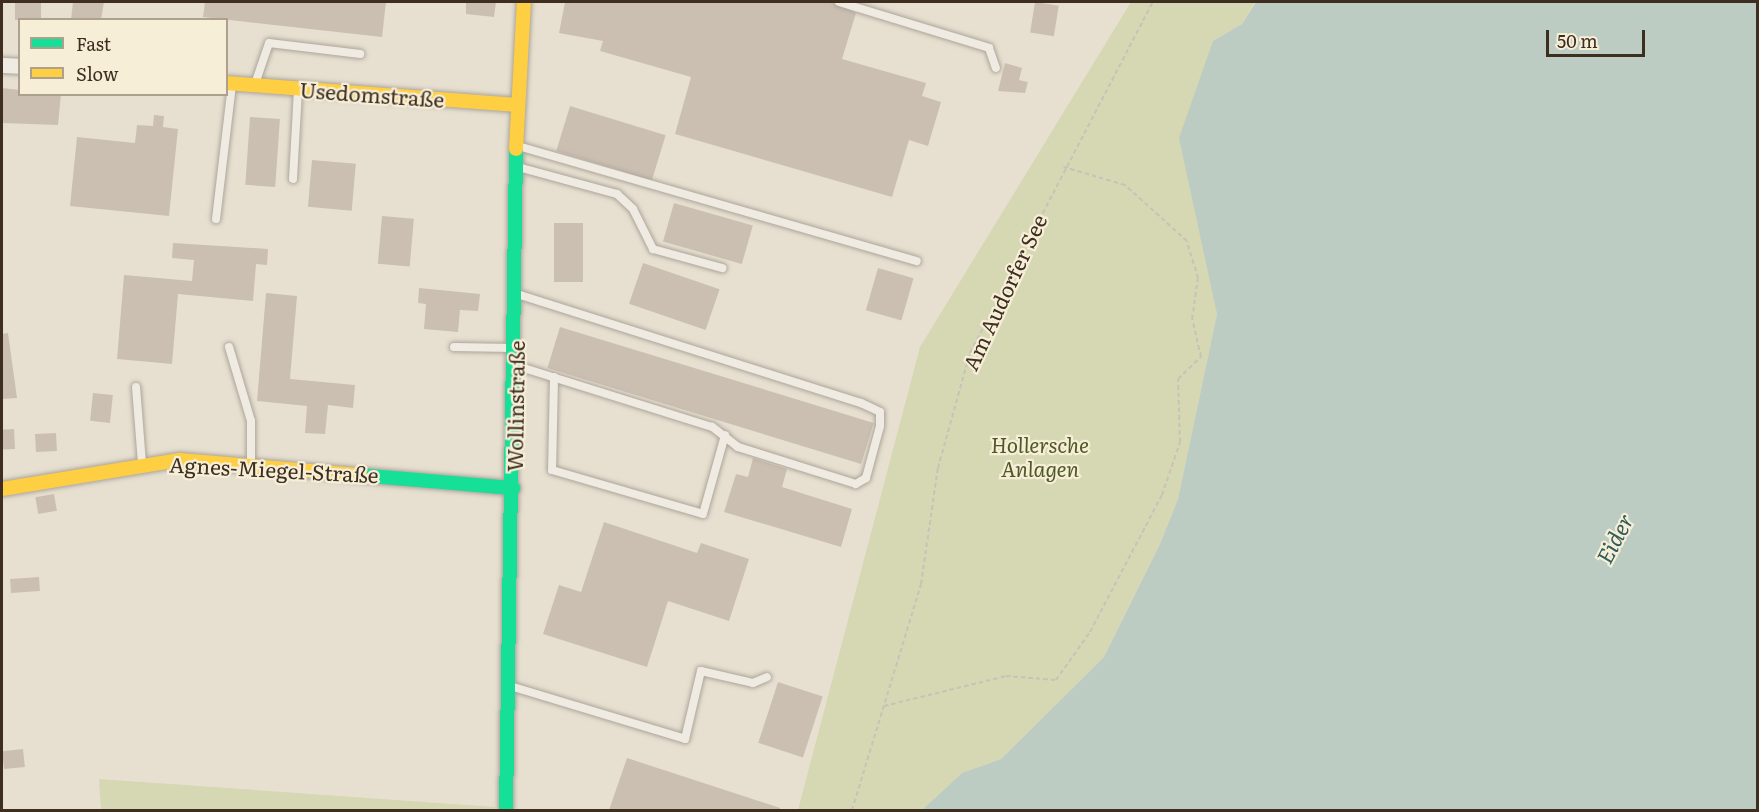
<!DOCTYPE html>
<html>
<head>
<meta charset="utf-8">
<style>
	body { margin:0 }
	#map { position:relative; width:1759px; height:812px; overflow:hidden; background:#e7e0d1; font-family:Literata,serif }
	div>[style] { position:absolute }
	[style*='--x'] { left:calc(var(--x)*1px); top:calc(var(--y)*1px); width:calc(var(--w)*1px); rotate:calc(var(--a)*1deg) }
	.green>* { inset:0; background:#d6d7b3 }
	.water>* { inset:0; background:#bcccc2 }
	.building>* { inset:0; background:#cbbfb2; transform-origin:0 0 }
	.path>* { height:2px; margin-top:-1px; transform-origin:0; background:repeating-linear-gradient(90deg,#c8c2b9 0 4.5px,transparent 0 7.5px) }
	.roads { filter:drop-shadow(0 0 2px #ada599) drop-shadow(0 0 2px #ada599) }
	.lane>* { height:8px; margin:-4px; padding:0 4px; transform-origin:4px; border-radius:4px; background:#efebe3 }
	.street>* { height:15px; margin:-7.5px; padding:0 7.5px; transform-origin:7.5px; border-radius:7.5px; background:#efebe3 }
	.fast>* { height:14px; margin:-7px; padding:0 7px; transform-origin:7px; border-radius:7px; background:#16e098 }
	.slow>* { height:14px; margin:-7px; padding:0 7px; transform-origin:7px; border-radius:7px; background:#ffcf43 }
	span { translate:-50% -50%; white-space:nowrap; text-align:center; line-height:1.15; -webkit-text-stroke:4.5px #f7eed8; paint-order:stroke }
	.street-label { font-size:21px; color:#3d2e20 }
	.park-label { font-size:21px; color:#4d5a26; font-style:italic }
	.water-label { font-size:22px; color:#2f5d5a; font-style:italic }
	.frame { position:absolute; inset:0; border:3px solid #3d2e20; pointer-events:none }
	.legend { position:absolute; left:18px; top:18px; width:210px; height:78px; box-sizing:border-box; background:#f7eed8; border:2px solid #ada18e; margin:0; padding:8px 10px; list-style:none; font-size:18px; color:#3d2e20 }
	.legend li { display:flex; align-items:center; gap:12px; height:30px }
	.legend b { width:30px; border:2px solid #ada18e }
	.scale { position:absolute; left:1546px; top:30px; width:99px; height:27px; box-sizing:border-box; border:3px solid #3d2e20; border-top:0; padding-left:8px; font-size:18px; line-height:21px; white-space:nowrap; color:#3d2e20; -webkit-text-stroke:4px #f7eed8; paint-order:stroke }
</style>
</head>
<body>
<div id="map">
	<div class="green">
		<i style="clip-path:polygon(1131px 2px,1255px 2px,1242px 24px,1213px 41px,1210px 271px,1217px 314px,1178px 499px,1160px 544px,1104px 657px,1001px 759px,962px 773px,922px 810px,853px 810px,855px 800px,852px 810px,798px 810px,920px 347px)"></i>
		<i style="clip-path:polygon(99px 779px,495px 807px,495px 810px,101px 810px)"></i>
	</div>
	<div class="water">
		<i style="clip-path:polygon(1256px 2px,1757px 2px,1757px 810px,922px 810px,962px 773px,1001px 759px,1104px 657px,1160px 544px,1178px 499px,1217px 314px,1179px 138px,1213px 41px,1242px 24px)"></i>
	</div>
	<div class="building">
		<i style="left:15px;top:2px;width:26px;height:18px"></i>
		<i style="clip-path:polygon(73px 2px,104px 2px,101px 20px,71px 20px)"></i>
		<i style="clip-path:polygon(205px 2px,386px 2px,382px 37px,203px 17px)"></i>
		<i style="clip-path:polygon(466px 2px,496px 2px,494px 17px,466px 14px)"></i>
		<i style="clip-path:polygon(565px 2px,833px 3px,856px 13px,842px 59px,926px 83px,922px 96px,941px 102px,928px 146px,909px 140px,892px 197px,675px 134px,691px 77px,600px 51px,603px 41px,559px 33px)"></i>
		<i style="left:1035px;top:2px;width:24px;height:31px;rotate:9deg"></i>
		<i style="clip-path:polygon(1005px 63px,1022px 68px,1019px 80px,1028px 82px,1025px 93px,998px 91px)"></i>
		<i style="clip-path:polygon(2px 88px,20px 90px,20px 94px,61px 94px,58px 125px,2px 123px)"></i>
		<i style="left:570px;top:106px;width:100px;height:47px;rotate:17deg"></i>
		<i style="clip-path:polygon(154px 115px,164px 116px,163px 127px,178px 129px,169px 216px,70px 206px,77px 137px,135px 143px,137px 125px,153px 126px)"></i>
		<i style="left:250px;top:117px;width:30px;height:68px;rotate:4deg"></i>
		<i style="left:312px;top:160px;width:44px;height:47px;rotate:5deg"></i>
		<i style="left:674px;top:203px;width:82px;height:40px;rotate:16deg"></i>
		<i style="left:382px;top:216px;width:32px;height:48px;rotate:5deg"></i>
		<i style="left:554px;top:223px;width:29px;height:59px"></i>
		<i style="clip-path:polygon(173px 243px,268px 249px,267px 265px,256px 264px,253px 301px,178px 294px,172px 364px,117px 359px,124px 275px,192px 281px,194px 260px,172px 258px)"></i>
		<i style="left:643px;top:263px;width:81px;height:43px;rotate:19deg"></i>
		<i style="left:878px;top:268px;width:37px;height:44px;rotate:16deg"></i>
		<i style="clip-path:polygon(419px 288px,480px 294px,478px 311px,460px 310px,458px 332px,424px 329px,426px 304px,418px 303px)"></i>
		<i style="clip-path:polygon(266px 293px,297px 296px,290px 379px,355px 385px,353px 408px,328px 405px,325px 434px,305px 433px,307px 406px,257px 401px)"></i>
		<i style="left:560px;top:327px;width:328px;height:43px;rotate:17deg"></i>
		<i style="clip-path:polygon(8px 333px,17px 398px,2px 399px,2px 334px)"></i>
		<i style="left:93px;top:393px;width:20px;height:28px;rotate:6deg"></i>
		<i style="left:14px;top:429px;width:20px;height:12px;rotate:87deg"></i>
		<i style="left:56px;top:433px;width:18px;height:21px;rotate:87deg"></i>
		<i style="clip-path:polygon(753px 458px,787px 469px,782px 487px,852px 509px,841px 547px,724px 512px,736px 474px,748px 477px)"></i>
		<i style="left:54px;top:494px;width:17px;height:19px;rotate:80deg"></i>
		<i style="clip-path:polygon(604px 522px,697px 553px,701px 543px,749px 559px,729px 621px,668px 601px,647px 667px,543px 634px,559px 585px,581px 592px)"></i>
		<i style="left:39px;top:577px;width:14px;height:29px;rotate:86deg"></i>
		<i style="left:778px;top:682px;width:47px;height:64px;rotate:18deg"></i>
		<i style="left:23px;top:749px;width:18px;height:21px;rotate:84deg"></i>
		<i style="clip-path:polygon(627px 758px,780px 808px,780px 810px,609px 810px)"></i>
	</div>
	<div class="path">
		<i style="--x:884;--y:706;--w:126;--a:-13.8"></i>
		<i style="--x:1006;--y:676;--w:50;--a:4.6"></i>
		<i style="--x:1056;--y:680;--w:59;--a:-54.7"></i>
		<i style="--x:1090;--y:632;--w:155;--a:-62.3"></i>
		<i style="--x:1162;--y:495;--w:56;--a:-71.2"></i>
		<i style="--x:1180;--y:442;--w:63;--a:-91.8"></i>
		<i style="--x:1178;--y:379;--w:32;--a:-44"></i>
		<i style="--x:1201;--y:357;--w:39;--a:-103"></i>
		<i style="--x:1192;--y:319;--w:41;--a:-81.7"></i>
		<i style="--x:1198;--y:278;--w:39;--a:-107"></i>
		<i style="--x:1187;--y:241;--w:84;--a:-137.9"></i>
		<i style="--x:1125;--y:185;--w:64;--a:-163.6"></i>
		<i style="--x:852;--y:810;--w:236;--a:-73"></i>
		<i style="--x:921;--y:584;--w:117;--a:-81.7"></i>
		<i style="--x:938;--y:468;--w:119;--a:-74.5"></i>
		<i style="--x:970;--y:353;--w:396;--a:-62.5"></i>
	</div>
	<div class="roads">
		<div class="lane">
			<i style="--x:839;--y:2;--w:157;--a:17"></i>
			<i style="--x:989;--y:48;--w:21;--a:71"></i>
			<i style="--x:255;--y:84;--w:43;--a:-71.1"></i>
			<i style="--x:269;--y:43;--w:92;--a:6.9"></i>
			<i style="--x:518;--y:146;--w:415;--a:16.1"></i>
			<i style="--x:518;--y:167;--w:103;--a:15.3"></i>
			<i style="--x:617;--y:194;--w:22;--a:43"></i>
			<i style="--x:633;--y:209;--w:45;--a:63.4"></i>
			<i style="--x:653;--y:249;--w:72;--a:15.4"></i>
			<i style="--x:293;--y:179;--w:89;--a:-86.8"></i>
			<i style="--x:216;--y:219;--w:135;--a:-83.2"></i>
			<i style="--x:517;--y:294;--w:361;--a:17.6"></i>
			<i style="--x:861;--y:403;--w:21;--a:25"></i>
			<i style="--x:880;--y:412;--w:14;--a:90"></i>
			<i style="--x:880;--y:426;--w:54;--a:105.1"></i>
			<i style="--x:866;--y:478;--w:12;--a:149"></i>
			<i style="--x:856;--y:484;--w:124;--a:-162.6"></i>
			<i style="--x:738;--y:447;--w:33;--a:-142"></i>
			<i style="--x:712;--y:427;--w:204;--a:-162.6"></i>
			<i style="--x:229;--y:347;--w:77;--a:73.4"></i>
			<i style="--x:251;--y:421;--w:44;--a:90"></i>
			<i style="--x:454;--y:347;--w:59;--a:1"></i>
			<i style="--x:554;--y:377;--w:93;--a:91.2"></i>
			<i style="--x:552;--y:470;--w:157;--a:16.2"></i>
			<i style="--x:703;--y:514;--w:82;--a:-74.4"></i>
			<i style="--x:136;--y:387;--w:76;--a:85.5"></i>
			<i style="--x:510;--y:686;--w:183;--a:16.8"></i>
			<i style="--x:685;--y:739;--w:70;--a:-76.8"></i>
			<i style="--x:701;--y:671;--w:53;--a:13"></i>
			<i style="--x:753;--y:683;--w:15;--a:-23"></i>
		</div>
		<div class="street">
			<i style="--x:2;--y:65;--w:18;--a:3"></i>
		</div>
		<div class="fast">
			<i style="--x:360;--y:475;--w:154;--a:4.9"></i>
			<i style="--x:506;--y:810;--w:661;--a:-89.13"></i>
		</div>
		<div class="slow">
			<i style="--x:226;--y:83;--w:292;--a:4.3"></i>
			<i style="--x:516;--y:149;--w:147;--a:-86.9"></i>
			<i style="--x:2;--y:489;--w:180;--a:-9.3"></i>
			<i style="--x:180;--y:460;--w:181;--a:4.8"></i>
		</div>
	</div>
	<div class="street-label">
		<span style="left:372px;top:94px;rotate:4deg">Usedomstraße</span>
		<span style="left:1004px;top:292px;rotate:-65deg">Am Audorfer See</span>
		<span style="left:515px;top:406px;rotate:-89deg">Wollinstraße</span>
		<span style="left:274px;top:469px;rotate:3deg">Agnes-Miegel-Straße</span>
	</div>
	<div class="park-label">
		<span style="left:1040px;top:456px">Hollersche<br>Anlagen</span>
	</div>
	<div class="water-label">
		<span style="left:1614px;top:538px;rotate:-62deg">Eider</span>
	</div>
	<div class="frame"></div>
	<ul class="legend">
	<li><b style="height:8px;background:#16e098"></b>Fast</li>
	<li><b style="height:8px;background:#ffcf43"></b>Slow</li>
	</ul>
	<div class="scale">50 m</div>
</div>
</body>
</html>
